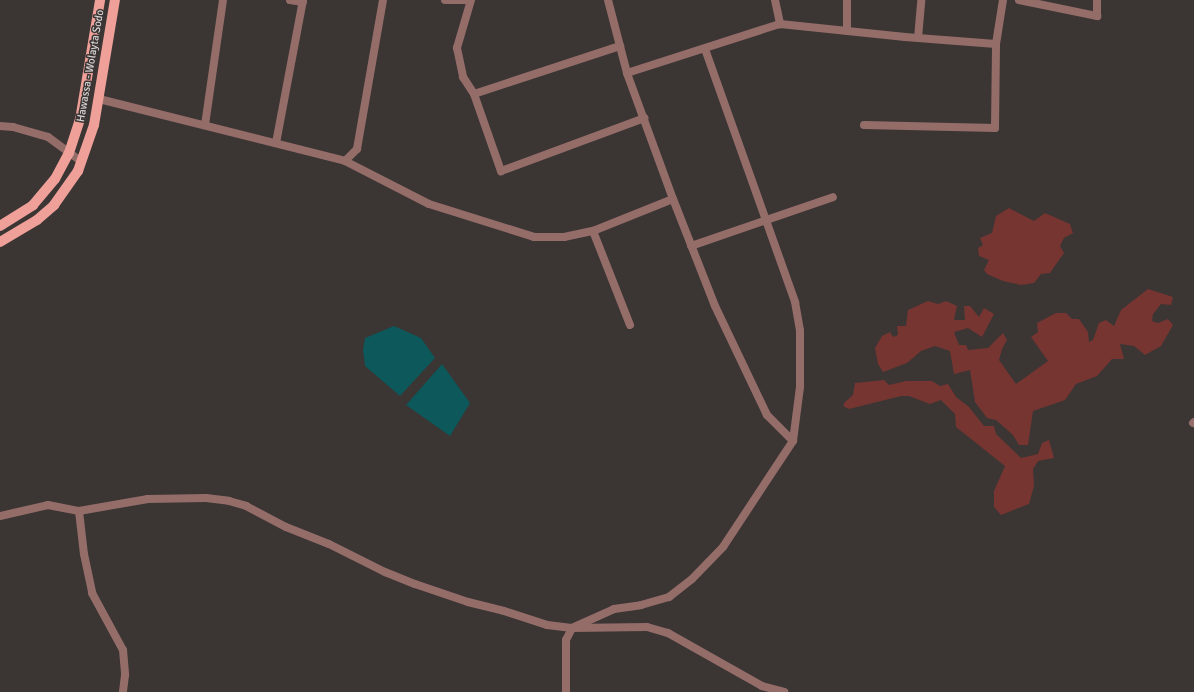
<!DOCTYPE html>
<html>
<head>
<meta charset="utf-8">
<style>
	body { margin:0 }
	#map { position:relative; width:1194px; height:692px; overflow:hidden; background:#3b3534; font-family:Signika,sans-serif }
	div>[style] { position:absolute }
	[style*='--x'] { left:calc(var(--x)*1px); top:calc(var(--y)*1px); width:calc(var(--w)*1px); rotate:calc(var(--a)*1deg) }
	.green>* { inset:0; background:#763531 }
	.water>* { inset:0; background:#0d585a }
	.minor>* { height:8px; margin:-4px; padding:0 4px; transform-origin:4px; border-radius:4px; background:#946d69 }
	.primary>* { height:10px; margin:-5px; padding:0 5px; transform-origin:5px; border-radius:5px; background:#efa099 }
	span { translate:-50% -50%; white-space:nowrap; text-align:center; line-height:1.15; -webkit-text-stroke:3px #3b3534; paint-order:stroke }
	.street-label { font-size:11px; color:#d9d5d4 }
</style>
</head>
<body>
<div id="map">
	<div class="green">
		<i style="clip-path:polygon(1009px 208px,1034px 221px,1045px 213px,1070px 224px,1073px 233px,1064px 238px,1060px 246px,1064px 253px,1050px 273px,1041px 274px,1034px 283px,1021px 285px,1003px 281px,987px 274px,984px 270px,989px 260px,979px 256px,978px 248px,983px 245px,980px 238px,992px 233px,996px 216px)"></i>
		<i style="clip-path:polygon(1148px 289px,1173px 297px,1171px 305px,1161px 304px,1153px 314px,1152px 321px,1158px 323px,1168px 319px,1173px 325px,1161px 346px,1145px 355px,1134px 346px,1120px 344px,1124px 359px,1112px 359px,1097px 376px,1076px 384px,1065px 400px,1033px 411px,1028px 445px,1019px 445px,1013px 435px,996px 420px,987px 418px,975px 402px,970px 370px,954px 374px,950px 351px,935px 346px,921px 351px,907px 363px,883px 372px,878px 364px,875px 348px,882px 336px,890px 332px,893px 337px,898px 335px,897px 326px,906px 326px,908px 310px,928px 301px,938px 304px,946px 301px,957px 306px,954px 320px,965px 320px,964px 306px,970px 306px,979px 317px,984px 308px,994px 314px,982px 337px,968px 328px,954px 332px,959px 345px,966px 345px,968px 350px,988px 348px,1003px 333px,1007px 340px,1002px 349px,999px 360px,1016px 384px,1048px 361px,1031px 337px,1038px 332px,1037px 323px,1056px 313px,1066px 313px,1072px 319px,1079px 319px,1088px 332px,1089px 342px,1093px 340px,1099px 323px,1106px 320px,1114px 326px,1121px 310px)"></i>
		<i style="clip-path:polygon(884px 380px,889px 385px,906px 381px,932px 381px,940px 386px,948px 384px,956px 397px,969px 407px,984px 426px,994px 426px,996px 434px,1021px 458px,1038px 454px,1042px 443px,1049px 440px,1054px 458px,1038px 461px,1033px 469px,1034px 486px,1029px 504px,1001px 515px,994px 507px,994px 491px,1005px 466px,956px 427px,955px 414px,941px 400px,930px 404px,909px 396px,901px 396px,849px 409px,843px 406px,845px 402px,853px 395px,855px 383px)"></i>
	</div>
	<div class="water">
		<i style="clip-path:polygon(394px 326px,421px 338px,435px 358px,400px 396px,365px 366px,363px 350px,365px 338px)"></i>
		<i style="clip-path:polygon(442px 364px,470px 403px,450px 436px,406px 405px)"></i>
	</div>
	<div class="minor">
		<i style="--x:290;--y:0;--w:13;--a:9"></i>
		<i style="--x:445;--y:0;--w:23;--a:0"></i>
		<i style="--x:471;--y:0;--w:50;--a:106.3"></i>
		<i style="--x:457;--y:48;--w:30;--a:78"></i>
		<i style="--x:463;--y:77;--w:20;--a:57"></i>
		<i style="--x:474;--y:94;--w:154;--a:-18.2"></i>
		<i style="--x:775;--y:0;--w:25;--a:78"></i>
		<i style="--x:1019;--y:0;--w:80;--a:11.6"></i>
		<i style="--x:1097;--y:16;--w:16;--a:-90"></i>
		<i style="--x:847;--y:31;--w:31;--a:-90"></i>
		<i style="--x:918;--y:38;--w:38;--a:-85"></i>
		<i style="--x:705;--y:49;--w:269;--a:70.4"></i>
		<i style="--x:795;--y:302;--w:29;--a:80"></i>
		<i style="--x:800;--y:331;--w:56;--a:90"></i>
		<i style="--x:800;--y:387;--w:54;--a:97.4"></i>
		<i style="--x:627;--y:73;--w:161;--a:-17.8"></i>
		<i style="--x:780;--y:24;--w:126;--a:5.9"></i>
		<i style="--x:905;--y:37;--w:91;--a:4.4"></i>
		<i style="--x:996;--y:44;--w:45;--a:-81"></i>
		<i style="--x:474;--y:94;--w:82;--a:70.7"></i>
		<i style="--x:501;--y:171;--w:153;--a:-20.3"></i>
		<i style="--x:99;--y:99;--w:254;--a:14.1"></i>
		<i style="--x:345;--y:161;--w:94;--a:27.1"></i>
		<i style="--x:429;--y:204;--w:110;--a:17.4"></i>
		<i style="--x:534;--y:237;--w:30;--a:0"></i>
		<i style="--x:564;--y:237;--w:30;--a:-12"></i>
		<i style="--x:593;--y:231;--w:86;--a:-21.8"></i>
		<i style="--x:205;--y:125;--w:126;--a:-81.8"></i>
		<i style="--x:864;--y:125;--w:131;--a:1.3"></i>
		<i style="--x:995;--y:128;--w:84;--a:-89.3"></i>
		<i style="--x:0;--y:126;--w:13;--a:4"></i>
		<i style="--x:13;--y:127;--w:36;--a:16"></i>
		<i style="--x:48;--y:137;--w:42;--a:36.3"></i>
		<i style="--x:276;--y:143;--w:146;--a:-79.3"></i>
		<i style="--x:345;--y:161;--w:17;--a:-45"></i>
		<i style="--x:357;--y:149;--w:151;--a:-80.1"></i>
		<i style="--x:593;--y:231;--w:101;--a:68.5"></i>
		<i style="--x:691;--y:246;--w:150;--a:-19"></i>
		<i style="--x:1193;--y:423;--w:1;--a:-45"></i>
		<i style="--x:79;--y:511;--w:43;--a:83.4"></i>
		<i style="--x:84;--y:554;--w:40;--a:78"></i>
		<i style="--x:92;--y:593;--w:65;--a:61.5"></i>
		<i style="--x:123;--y:650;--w:25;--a:85"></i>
		<i style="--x:125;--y:675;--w:17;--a:97"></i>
		<i style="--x:0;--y:516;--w:49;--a:-12.9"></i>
		<i style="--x:48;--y:505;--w:32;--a:11"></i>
		<i style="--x:79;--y:511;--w:70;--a:-9.9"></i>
		<i style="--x:148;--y:499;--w:58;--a:-1"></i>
		<i style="--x:206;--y:498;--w:23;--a:7"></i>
		<i style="--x:229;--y:501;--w:18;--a:16"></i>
		<i style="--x:246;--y:506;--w:45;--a:27.7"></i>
		<i style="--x:286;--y:527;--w:46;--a:21.6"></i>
		<i style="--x:329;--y:544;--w:63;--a:26.6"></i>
		<i style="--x:385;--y:572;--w:32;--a:22"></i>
		<i style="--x:415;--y:584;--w:56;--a:18.8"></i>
		<i style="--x:468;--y:602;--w:37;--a:14"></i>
		<i style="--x:504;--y:611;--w:45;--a:18"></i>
		<i style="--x:547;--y:625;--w:25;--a:7"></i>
		<i style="--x:572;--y:628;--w:75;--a:-0.8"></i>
		<i style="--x:647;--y:627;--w:22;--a:16"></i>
		<i style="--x:668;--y:633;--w:108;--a:29.4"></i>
		<i style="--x:762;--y:686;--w:23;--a:15"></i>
		<i style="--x:566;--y:692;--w:52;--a:-90"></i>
		<i style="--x:566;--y:640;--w:13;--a:-63"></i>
		<i style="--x:572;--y:628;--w:46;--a:-24.3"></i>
		<i style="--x:614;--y:609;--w:27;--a:-8"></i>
		<i style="--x:641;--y:605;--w:29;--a:-16"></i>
		<i style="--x:669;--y:597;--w:29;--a:-38"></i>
		<i style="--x:692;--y:579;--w:45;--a:-45.9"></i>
		<i style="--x:723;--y:547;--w:127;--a:-56.6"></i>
		<i style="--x:793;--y:441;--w:37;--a:-135"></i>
		<i style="--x:767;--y:415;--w:121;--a:-115.5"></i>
		<i style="--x:715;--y:306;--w:115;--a:-111.4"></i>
		<i style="--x:673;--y:199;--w:134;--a:-110.1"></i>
		<i style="--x:627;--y:73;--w:75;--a:-104.6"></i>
	</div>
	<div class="primary">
		<i style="--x:0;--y:226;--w:39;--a:-32"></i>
		<i style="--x:33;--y:205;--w:34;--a:-50"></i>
		<i style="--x:55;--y:179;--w:30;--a:-62"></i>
		<i style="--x:69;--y:153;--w:35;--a:-72"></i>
		<i style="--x:80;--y:120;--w:122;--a:-80.5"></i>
		<i style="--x:0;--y:242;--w:43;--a:-30.7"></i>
		<i style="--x:37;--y:220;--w:23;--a:-41"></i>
		<i style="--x:54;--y:205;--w:42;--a:-54.8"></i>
		<i style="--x:78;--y:171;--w:49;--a:-70.8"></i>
		<i style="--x:94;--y:125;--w:127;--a:-80.5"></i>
	</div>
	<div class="street-label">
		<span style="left:91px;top:66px;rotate:-80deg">Hawassa - Wolayta Sodo</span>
	</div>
</div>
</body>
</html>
